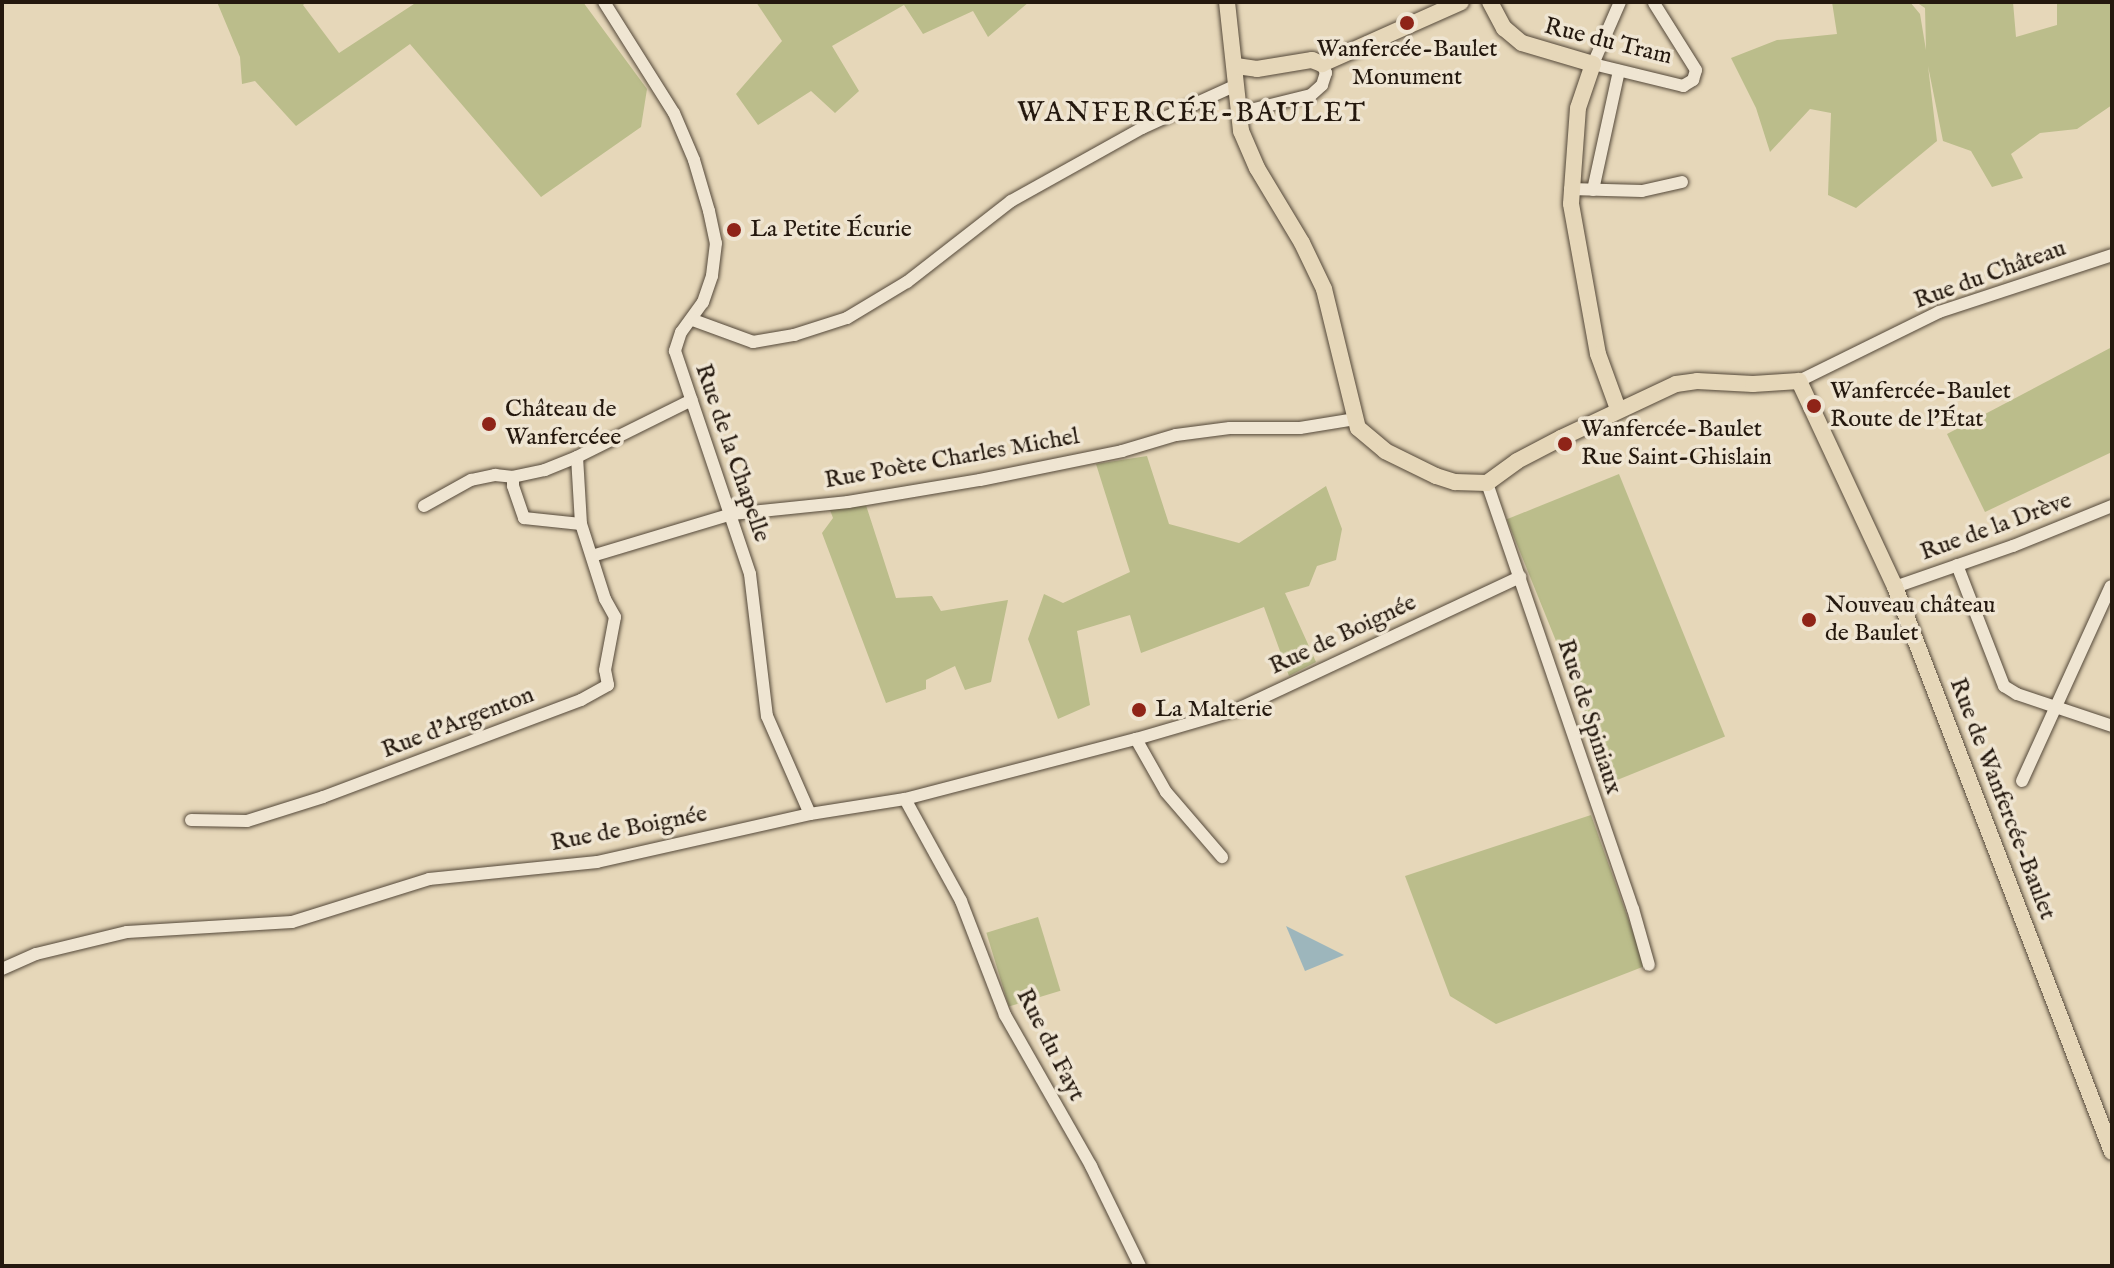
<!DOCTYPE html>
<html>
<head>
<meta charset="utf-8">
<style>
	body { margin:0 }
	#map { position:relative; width:2114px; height:1268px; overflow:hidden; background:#e6d7b9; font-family:"IM FELL English",serif }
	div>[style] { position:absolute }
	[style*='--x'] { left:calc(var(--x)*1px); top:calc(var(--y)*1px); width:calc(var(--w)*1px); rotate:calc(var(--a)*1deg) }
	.green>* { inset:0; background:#bbbd8b; transform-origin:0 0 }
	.water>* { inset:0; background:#9db6bc }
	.roads { filter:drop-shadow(0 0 2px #544839) drop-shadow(0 0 2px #544839) }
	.minor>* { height:12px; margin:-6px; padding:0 6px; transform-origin:6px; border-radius:6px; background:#efe5d2 }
	.major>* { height:16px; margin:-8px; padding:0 8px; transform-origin:8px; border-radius:8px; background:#e6d7b9 }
	.dots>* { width:22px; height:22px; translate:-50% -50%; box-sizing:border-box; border:4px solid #efe5d2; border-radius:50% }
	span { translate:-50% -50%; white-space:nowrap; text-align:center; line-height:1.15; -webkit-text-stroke:7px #efe5d2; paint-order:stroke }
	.street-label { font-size:24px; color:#24180e }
	.poi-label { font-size:24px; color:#24180e }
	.left { translate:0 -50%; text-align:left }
	.quarter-label { font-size:28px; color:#24180e; letter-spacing:2px }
	.frame { position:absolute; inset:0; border:4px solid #24180e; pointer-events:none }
</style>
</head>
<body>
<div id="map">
	<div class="green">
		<i style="clip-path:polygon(217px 2px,306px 2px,303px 5px,339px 53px,417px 2px,583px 2px,647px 89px,641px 127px,541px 197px,410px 44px,296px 126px,255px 81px,242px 84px,240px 57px)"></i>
		<i style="clip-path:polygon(756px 2px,1029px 2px,988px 37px,973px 11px,923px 34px,904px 5px,832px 46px,859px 91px,835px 113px,811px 91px,758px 125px,736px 94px,782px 41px)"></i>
		<i style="clip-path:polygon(1832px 2px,1910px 2px,1920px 14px,1926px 50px,1925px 8px,1916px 2px,2013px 2px,2016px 37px,2057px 25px,2057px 2px,2112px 2px,2112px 105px,2077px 129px,2040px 133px,2011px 154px,2023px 178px,1992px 187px,1971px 151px,1943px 141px,1928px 66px,1937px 141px,1856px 208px,1828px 195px,1831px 113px,1810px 109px,1770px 152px,1756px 108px,1731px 58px,1777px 40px,1837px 34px)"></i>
		<i style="clip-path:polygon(2112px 347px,2112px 452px,1985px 512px,1947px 434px)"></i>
		<i style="clip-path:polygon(1147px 456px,1169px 524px,1239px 543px,1326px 486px,1342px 529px,1336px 560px,1317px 566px,1309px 586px,1285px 593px,1316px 662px,1289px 676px,1264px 607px,1141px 653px,1130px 615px,1077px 631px,1090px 705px,1058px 719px,1028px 639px,1044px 594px,1063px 603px,1130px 572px,1096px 464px)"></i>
		<i style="left:1619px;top:474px;width:283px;height:121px;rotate:68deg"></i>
		<i style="clip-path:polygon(864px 499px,896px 598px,932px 596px,941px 611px,1008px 600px,991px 682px,965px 690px,955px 666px,926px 680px,926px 689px,886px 703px,822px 533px,833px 518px,830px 510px)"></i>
		<i style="clip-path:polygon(1591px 815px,1645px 966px,1496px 1024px,1450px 996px,1405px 876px)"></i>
		<i style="left:1038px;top:917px;width:77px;height:54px;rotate:73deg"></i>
	</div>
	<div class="water">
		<i style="clip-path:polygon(1286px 926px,1344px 955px,1305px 971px)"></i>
	</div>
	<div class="roads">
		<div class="minor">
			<i style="--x:604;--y:2;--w:131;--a:57.8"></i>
			<i style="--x:674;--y:113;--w:51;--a:66.9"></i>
			<i style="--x:694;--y:160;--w:53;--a:73.6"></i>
			<i style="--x:709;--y:211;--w:33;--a:78"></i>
			<i style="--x:716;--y:243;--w:33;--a:97"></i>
			<i style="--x:712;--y:276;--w:28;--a:109"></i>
			<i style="--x:703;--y:302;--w:37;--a:126"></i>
			<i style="--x:681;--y:332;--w:20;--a:108"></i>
			<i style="--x:675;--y:351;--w:235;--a:71.4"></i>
			<i style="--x:750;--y:574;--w:143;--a:83.2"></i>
			<i style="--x:767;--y:716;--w:107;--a:66.3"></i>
			<i style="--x:1620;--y:2;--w:68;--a:113.5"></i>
			<i style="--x:1593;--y:64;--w:93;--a:13.7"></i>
			<i style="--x:1683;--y:86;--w:12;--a:-31"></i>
			<i style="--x:1693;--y:80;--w:10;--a:-73"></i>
			<i style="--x:1696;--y:70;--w:79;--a:-122.1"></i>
			<i style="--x:1238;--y:113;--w:75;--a:-13.9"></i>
			<i style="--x:1311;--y:95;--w:15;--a:-42"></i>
			<i style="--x:1322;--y:85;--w:13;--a:-72"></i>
			<i style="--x:1326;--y:73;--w:10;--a:-114"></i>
			<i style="--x:1570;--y:189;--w:72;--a:1.6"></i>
			<i style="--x:1642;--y:191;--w:41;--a:-12.7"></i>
			<i style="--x:1593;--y:190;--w:122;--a:-77.7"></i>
			<i style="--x:693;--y:320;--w:64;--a:20.1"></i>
			<i style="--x:753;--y:342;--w:42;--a:-9.7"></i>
			<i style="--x:794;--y:335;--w:56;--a:-17.8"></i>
			<i style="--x:847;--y:318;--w:70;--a:-31"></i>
			<i style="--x:907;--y:282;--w:132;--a:-37.9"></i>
			<i style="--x:1011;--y:201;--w:150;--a:-29.1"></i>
			<i style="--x:1142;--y:128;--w:101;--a:-24.5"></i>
			<i style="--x:1799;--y:381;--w:156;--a:-26.2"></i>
			<i style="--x:1939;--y:312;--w:182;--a:-18.2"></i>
			<i style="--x:577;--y:457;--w:35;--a:158"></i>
			<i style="--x:545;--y:470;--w:33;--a:168"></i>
			<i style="--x:513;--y:477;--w:9;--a:90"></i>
			<i style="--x:513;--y:486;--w:34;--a:71"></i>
			<i style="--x:524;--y:518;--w:57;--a:6"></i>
			<i style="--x:1487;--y:483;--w:450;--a:71.1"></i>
			<i style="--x:1633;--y:909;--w:58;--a:74.1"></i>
			<i style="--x:424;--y:506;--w:54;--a:-29"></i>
			<i style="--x:471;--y:480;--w:25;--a:-12"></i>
			<i style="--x:495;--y:475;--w:18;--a:6"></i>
			<i style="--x:592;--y:556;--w:146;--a:-16.7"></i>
			<i style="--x:732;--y:514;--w:117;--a:-5.9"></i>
			<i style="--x:848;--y:502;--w:134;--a:-9.5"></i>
			<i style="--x:980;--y:480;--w:145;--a:-11.5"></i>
			<i style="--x:1122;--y:451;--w:56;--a:-16.5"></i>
			<i style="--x:1176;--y:435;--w:54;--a:-7.4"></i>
			<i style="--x:1230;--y:428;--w:70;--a:0"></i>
			<i style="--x:1300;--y:428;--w:56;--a:-9.3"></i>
			<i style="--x:1957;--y:565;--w:130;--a:68.8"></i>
			<i style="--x:2004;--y:686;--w:15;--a:32"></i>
			<i style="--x:2017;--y:694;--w:100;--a:18.6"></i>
			<i style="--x:1895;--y:587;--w:125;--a:-19.2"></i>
			<i style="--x:2013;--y:546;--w:107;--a:-22"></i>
			<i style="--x:1136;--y:739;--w:61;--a:60.5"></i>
			<i style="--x:1166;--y:792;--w:86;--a:49.3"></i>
			<i style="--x:2022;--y:781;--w:214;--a:-65.5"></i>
			<i style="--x:905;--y:799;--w:116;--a:61.2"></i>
			<i style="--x:961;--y:901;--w:122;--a:68.9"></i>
			<i style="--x:1005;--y:1015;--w:174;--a:60.3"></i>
			<i style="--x:1091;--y:1166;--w:111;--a:63.9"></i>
			<i style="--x:191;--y:820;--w:56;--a:1"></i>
			<i style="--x:247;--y:821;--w:80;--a:-17.5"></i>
			<i style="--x:323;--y:797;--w:276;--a:-20.6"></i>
			<i style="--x:581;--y:700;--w:31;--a:-29"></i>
			<i style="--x:608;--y:685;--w:15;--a:-101"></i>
			<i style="--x:605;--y:670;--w:54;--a:-79.3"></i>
			<i style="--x:615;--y:617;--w:21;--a:-119"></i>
			<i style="--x:605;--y:599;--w:79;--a:-107.7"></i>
			<i style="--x:581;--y:524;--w:67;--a:-93.4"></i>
			<i style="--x:577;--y:457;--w:128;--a:-26.4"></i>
			<i style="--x:2;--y:969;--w:37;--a:-24"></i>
			<i style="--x:36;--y:954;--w:94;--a:-13.6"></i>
			<i style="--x:127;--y:932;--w:165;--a:-3.5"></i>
			<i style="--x:292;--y:922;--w:144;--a:-17.4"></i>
			<i style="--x:429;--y:879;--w:169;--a:-5.8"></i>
			<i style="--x:597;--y:862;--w:218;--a:-12.7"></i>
			<i style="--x:810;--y:814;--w:96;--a:-9"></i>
			<i style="--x:905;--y:799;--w:239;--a:-14.6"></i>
			<i style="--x:1136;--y:739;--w:104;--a:-16.2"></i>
			<i style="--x:1236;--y:710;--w:314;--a:-25.1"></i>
		</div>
		<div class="major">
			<i style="--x:1227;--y:2;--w:130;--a:83.8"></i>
			<i style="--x:1241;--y:131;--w:40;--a:66.6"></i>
			<i style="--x:1257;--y:168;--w:87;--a:59"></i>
			<i style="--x:1302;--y:243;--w:51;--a:64.4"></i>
			<i style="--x:1324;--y:289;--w:143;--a:76.3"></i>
			<i style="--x:1358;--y:428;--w:35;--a:40"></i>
			<i style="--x:1385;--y:451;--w:57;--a:26.1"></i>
			<i style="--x:1436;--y:476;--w:20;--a:18"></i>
			<i style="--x:1455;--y:482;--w:32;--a:2"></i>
			<i style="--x:1487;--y:483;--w:37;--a:-36"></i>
			<i style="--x:1517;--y:461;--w:50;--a:-27.6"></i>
			<i style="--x:1561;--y:438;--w:127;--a:-25.2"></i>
			<i style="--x:1676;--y:384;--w:21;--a:-8"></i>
			<i style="--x:1697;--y:381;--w:56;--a:3.1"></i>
			<i style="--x:1753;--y:384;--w:46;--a:-3.7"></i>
			<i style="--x:1799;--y:381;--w:227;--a:65"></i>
			<i style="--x:1895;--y:587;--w:605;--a:68.99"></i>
			<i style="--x:1490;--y:2;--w:30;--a:62"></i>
			<i style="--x:1504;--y:28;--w:23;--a:40"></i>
			<i style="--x:1522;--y:43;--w:74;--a:16.5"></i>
			<i style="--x:1593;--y:64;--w:46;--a:108.8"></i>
			<i style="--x:1578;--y:108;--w:96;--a:94.2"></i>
			<i style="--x:1571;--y:204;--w:152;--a:79.8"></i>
			<i style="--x:1598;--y:354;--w:59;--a:70"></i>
			<i style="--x:1236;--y:66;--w:21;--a:8"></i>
			<i style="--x:1257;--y:69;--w:56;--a:-9.3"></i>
			<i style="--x:1312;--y:60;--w:11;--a:22"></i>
			<i style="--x:1322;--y:64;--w:152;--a:-24"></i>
		</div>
	</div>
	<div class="dots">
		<i style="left:1407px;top:23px;background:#8f2418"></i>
		<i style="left:734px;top:230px;background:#8f2418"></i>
		<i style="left:1814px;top:406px;background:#8f2418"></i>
		<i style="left:489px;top:424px;background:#8f2418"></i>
		<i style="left:1565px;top:444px;background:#8f2418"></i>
		<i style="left:1809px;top:620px;background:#8f2418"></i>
		<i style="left:1139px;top:710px;background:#8f2418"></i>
	</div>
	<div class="street-label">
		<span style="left:1608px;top:42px;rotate:14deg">Rue du Tram</span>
		<span style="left:1990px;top:275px;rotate:-20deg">Rue du Château</span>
		<span style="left:732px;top:453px;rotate:71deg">Rue de la Chapelle</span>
		<span style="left:952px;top:459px;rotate:-10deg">Rue Poète Charles Michel</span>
		<span style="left:1996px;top:527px;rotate:-20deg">Rue de la Drève</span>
		<span style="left:1343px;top:635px;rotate:-25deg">Rue de Boignée</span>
		<span style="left:1589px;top:717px;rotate:72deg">Rue de Spiniaux</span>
		<span style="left:458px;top:723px;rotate:-21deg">Rue d'Argenton</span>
		<span style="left:2002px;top:799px;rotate:69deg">Rue de Wanfercée-Baulet</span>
		<span style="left:629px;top:829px;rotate:-11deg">Rue de Boignée</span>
		<span style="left:1050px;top:1045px;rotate:63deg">Rue du Fayt</span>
	</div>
	<div class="poi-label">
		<span style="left:1407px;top:64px">Wanfercée-Baulet<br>Monument</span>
		<span class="left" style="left:750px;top:230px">La Petite Écurie</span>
		<span class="left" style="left:1830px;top:406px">Wanfercée-Baulet<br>Route de l'État</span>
		<span class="left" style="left:505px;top:424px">Château de<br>Wanfercéee</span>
		<span class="left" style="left:1581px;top:444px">Wanfercée-Baulet<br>Rue Saint-Ghislain</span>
		<span class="left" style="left:1825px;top:620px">Nouveau château<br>de Baulet</span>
		<span class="left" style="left:1155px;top:710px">La Malterie</span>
	</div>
	<div class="quarter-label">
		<span style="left:1192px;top:114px">WANFERCÉE-BAULET</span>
	</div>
	<div class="frame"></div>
</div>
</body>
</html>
